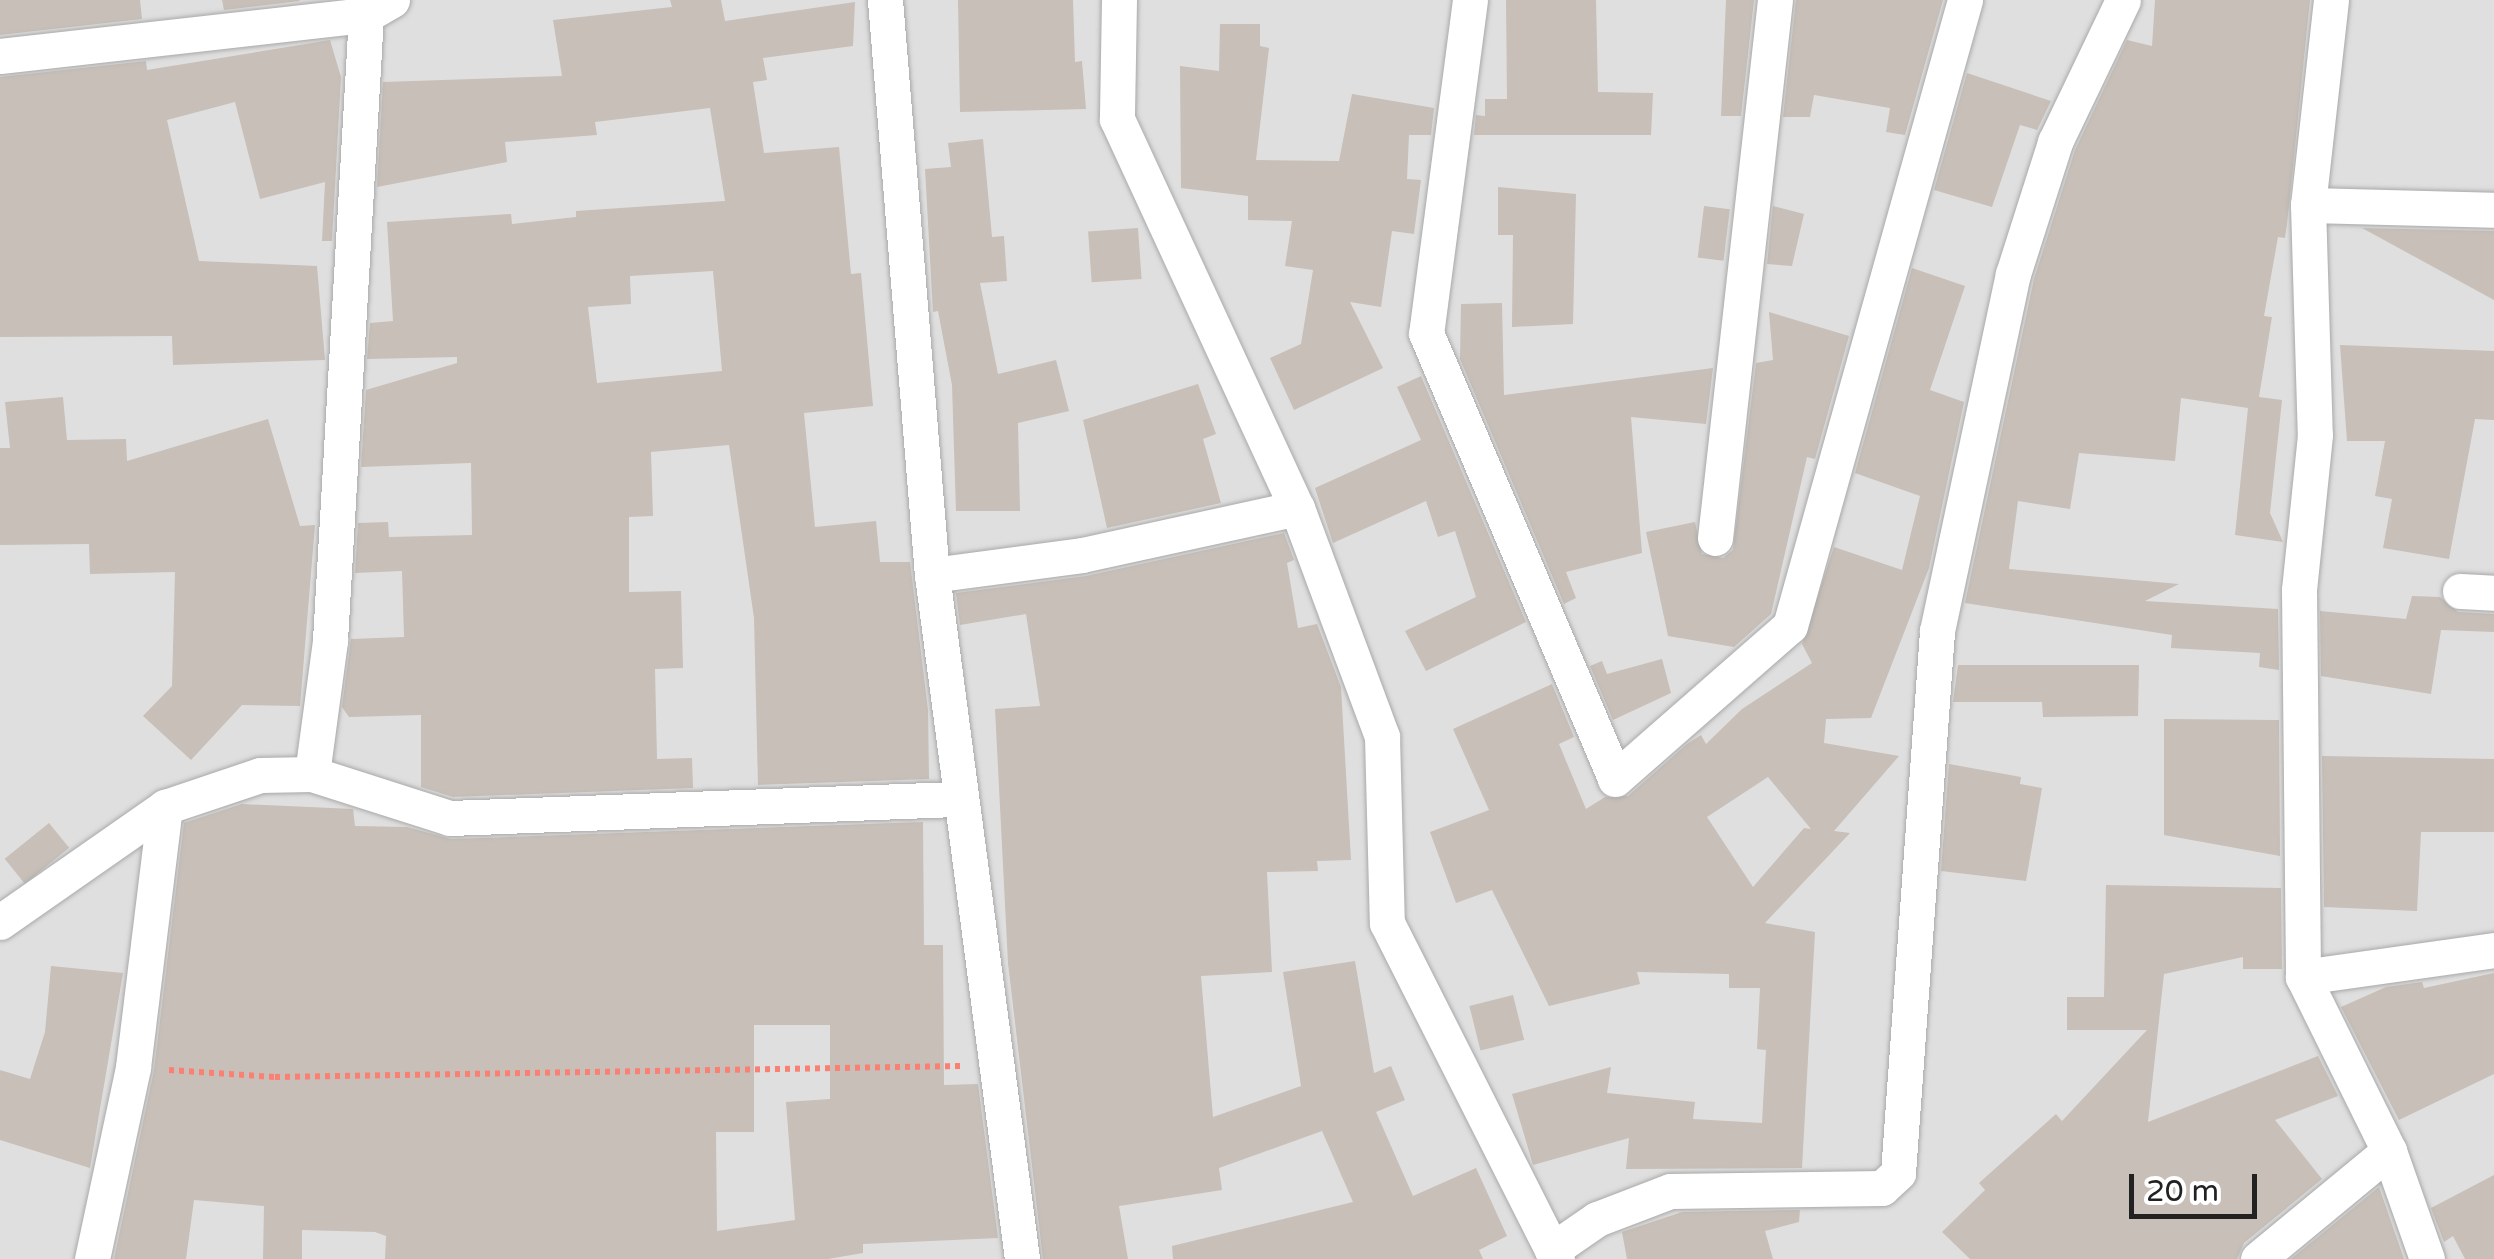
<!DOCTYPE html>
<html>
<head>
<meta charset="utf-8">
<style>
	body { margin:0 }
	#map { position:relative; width:2494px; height:1259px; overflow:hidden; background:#f2efe9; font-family:"Varela Round",sans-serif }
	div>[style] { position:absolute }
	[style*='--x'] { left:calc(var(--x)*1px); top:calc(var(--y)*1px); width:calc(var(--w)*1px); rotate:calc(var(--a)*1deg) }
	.residential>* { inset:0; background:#e0dfdf; transform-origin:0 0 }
	.building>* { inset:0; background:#c7bfb8; transform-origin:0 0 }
	.path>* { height:6px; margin-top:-3px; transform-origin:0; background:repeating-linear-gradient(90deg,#f98073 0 5px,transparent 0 10px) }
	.roads { filter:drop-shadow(0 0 2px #a9a9a9) drop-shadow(0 0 2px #a9a9a9) }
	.minor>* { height:35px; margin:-17.5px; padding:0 17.5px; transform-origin:17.5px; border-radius:17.5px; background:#fff }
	span { translate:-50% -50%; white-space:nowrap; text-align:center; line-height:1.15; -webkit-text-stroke:8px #fff; paint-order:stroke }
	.scale { position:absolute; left:2129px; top:1174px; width:128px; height:45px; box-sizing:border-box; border:5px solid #222; border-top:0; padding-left:12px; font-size:30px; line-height:35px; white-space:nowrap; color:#222; -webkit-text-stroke:8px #fff; paint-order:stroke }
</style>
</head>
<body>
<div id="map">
	<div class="residential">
		<i style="left:0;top:0;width:2494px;height:1259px"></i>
	</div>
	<div class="building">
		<i style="clip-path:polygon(0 0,140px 0,142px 19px,0 35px)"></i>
		<i style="clip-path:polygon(222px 0,299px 0,300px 1px,224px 10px)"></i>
		<i style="clip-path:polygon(evenodd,670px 0,721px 0,725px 21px,855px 2px,853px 46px,763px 58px,767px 80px,753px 82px,764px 153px,839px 147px,851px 274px,861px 273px,873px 406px,804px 413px,815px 527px,876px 521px,880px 562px,910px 562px,928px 710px,929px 779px,758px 785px,754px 618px,729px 445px,651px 452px,653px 516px,629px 517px,629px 592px,681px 591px,683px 668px,655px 669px,657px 759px,692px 758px,693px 788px,453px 797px,421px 787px,421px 715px,349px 717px,342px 707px,351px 639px,404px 637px,402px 571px,355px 573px,358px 523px,388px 522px,389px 537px,472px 535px,471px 463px,361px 467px,366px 390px,457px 363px,457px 357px,367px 359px,370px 323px,393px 321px,387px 222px,511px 214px,512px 224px,576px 217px,576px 211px,725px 201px,710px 108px,595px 122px,597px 135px,505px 142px,507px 162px,377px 187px,383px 82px,562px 76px,553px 20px,672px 7px,670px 0,713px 271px,722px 371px,597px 383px,588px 307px,631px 304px,630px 276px,713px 271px)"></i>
		<i style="clip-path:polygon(958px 0,1073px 0,1075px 62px,1082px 61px,1086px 109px,960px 112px)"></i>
		<i style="clip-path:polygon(1506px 0,1596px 0,1598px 92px,1653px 93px,1651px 135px,1474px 135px,1476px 115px,1485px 116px,1485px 99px,1507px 99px)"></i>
		<i style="clip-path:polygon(1726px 0,1754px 0,1741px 116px,1721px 116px)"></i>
		<i style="clip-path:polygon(1796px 0,1943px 0,1905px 135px,1886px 132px,1890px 108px,1814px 95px,1810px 117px,1783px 117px)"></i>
		<i style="clip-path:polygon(2155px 0,2310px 0,2287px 224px,2285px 238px,2278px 237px,2264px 316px,2272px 317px,2259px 397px,2282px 400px,2270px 513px,2283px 542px,2235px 535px,2248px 408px,2181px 398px,2175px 461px,2079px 453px,2070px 509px,2018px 501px,2009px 569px,2179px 584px,2145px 601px,2278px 609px,2279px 670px,2259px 667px,2260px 653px,2171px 648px,2172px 635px,1965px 603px,2034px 279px,2075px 150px,2127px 40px,2152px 46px)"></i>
		<i style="clip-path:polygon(1220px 24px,1260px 24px,1260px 46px,1269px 48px,1256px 160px,1339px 161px,1352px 94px,1434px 108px,1431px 135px,1409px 135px,1407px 179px,1421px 180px,1414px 234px,1392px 231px,1381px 307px,1350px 302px,1383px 368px,1294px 410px,1270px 358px,1301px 344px,1313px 270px,1285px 266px,1292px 221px,1248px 220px,1248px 196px,1181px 188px,1180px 66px,1219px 71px)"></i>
		<i style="clip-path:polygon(330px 40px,341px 77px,332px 241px,322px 241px,325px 182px,260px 199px,235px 102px,167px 120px,199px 261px,317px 266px,325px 360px,173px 365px,172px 336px,0 337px,0 77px,146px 61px,147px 70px)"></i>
		<i style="clip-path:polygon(1967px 73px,2051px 101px,2037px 130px,2020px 125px,1992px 207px,1934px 190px)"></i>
		<i style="clip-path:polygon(983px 139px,992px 237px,1004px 236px,1007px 281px,980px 283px,998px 374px,1056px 360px,1069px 411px,1018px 423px,1020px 511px,956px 511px,952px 385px,938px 311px,933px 312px,925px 169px,951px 167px,948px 143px)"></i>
		<i style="clip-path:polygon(1498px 187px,1576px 194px,1573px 324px,1512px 327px,1513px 235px,1498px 235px)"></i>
		<i style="left:1704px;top:206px;width:26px;height:52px;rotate:7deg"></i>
		<i style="clip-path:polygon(1773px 206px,1804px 214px,1792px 266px,1767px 264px)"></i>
		<i style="left:1138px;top:228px;width:51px;height:50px;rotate:86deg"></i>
		<i style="clip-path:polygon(2362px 228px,2494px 231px,2494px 300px)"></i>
		<i style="clip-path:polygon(evenodd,1912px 268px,1965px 286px,1930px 390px,1964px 402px,1929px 568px,1871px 718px,1826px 719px,1824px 743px,1899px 756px,1834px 831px,1850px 833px,1765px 923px,1815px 932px,1802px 1168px,1626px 1169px,1629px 1138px,1533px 1165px,1512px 1094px,1611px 1067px,1607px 1093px,1695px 1102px,1693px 1119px,1762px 1123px,1766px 1050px,1757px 1049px,1760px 988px,1729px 988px,1729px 974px,1637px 972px,1640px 984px,1549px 1006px,1492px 890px,1456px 903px,1430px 832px,1489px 810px,1453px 729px,1552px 684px,1574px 737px,1559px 744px,1586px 809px,1605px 797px,1628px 796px,1687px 744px,1701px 735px,1706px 744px,1742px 709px,1812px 663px,1802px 644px,1834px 547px,1902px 570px,1920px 496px,1855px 473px,1912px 268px,1768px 777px,1811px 829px,1804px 828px,1753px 887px,1707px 817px,1768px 777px)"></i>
		<i style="clip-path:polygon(1502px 303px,1504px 395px,1713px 368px,1706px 424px,1631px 417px,1642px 553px,1566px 572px,1576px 598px,1564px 604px,1460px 359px,1461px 304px)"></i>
		<i style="clip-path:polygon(1769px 312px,1849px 336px,1815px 459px,1807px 457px,1771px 614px,1734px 647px,1668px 636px,1646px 532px,1695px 522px,1702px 554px,1723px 558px,1733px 550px,1756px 363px,1773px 360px)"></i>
		<i style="clip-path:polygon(2340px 345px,2494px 351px,2494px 420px,2475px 419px,2449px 559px,2383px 548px,2392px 499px,2375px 496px,2385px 441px,2347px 441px)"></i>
		<i style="clip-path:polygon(1421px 376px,1526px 622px,1426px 671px,1405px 631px,1476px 597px,1455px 531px,1438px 537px,1426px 501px,1333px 543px,1315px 488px,1421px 440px,1397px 387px)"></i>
		<i style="clip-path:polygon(1198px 384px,1216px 434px,1203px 439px,1221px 503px,1107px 528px,1083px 420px)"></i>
		<i style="clip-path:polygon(63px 397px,67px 440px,126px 439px,127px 461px,268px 419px,300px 526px,315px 525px,300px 706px,242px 705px,191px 760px,143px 716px,172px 686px,175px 572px,90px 574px,89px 544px,0 545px,0 448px,10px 448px,5px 402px)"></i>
		<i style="clip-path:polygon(1284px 533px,1294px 560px,1287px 563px,1298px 628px,1317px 624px,1341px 687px,1351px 860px,1317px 861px,1318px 871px,1267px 872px,1272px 972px,1201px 976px,1213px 1117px,1301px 1086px,1283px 972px,1355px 961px,1374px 1073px,1391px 1066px,1405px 1100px,1376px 1112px,1413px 1196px,1476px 1168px,1507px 1236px,1479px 1250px,1483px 1259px,1173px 1259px,1172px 1246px,1353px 1202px,1322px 1131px,1219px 1168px,1222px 1190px,1119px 1206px,1128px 1259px,1043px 1259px,1008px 963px,995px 709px,1040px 706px,1026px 614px,960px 625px,956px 593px,1086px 576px)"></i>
		<i style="clip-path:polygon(2412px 596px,2440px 597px,2458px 612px,2494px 614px,2494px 632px,2441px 630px,2431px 694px,2321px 676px,2320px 611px,2406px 619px)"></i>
		<i style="clip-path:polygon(1662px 659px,1671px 693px,1613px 720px,1590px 666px,1602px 661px,1607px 674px)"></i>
		<i style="clip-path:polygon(1958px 665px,2139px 665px,2138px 716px,2043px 717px,2042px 702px,1953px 702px)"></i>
		<i style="clip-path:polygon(2164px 719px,2279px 720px,2280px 856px,2164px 835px)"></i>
		<i style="clip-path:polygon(2322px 756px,2494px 759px,2494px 832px,2421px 832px,2417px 911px,2324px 907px)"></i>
		<i style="clip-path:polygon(1949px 764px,2021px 777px,2020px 784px,2042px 788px,2026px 881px,1941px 871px)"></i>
		<i style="clip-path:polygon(evenodd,242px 804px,353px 809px,355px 826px,407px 827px,451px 839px,923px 822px,924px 945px,943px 945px,944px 1085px,978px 1084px,998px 1238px,863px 1244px,863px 1253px,828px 1259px,385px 1259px,386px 1236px,375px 1232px,302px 1230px,302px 1259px,263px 1259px,264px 1206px,194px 1200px,186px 1259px,114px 1259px,154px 1070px,184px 823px,242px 804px,754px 1025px,830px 1025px,830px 1099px,786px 1102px,795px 1220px,717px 1231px,716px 1132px,754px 1132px,754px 1025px)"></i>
		<i style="left:49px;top:823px;width:32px;height:57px;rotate:51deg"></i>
		<i style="clip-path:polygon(2106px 885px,2281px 888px,2282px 969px,2243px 969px,2243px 957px,2164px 974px,2148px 1122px,2318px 1056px,2338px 1096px,2275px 1120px,2322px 1179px,2244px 1243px,2237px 1259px,1970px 1259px,1942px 1232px,1985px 1190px,1979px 1183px,2056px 1114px,2062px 1121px,2147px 1030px,2067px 1030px,2067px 997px,2104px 997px)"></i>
		<i style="clip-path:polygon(51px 966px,123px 973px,90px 1168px,0 1140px,0 1070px,30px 1079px,45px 1032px)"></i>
		<i style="clip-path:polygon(2494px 973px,2494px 1074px,2399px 1120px,2341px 1007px,2386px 987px,2422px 982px,2424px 988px)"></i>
		<i style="left:1513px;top:995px;width:46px;height:45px;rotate:76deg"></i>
		<i style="clip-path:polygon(2494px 1175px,2494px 1259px,2465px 1259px,2453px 1236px,2444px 1242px,2431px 1208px)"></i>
		<i style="clip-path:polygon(2379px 1187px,2404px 1259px,2291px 1259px)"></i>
		<i style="clip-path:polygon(1800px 1210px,1799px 1222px,1765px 1231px,1773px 1259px,1627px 1259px,1622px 1232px,1682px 1212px)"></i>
	</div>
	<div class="path">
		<i style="--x:169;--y:1070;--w:106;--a:3.8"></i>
		<i style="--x:275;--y:1077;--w:686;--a:-0.92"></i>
	</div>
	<div class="roads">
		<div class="minor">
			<i style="--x:885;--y:0;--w:577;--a:85.33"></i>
			<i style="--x:932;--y:575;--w:690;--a:82.5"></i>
			<i style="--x:1119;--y:0;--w:119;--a:91"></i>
			<i style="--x:1117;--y:119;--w:429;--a:65.2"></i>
			<i style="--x:1297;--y:508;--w:244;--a:69.6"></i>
			<i style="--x:1382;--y:737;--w:186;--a:88.5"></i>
			<i style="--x:1387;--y:923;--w:377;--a:63.2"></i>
			<i style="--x:1470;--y:0;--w:336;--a:97.5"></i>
			<i style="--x:1426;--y:333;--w:484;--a:67"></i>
			<i style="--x:1615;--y:779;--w:232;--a:-41.2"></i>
			<i style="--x:1790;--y:626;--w:650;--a:-74.38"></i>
			<i style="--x:2331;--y:0;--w:206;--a:96.4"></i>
			<i style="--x:2308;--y:205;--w:230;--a:88.3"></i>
			<i style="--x:2315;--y:435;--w:156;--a:95.9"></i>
			<i style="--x:2299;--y:590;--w:387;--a:89.4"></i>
			<i style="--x:2303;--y:977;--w:194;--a:63.7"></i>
			<i style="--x:2389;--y:1151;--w:114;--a:70.6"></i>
			<i style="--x:0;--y:56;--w:368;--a:-6.4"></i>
			<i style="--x:366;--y:15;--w:30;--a:-30"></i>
			<i style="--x:2308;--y:205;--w:186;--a:1.5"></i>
			<i style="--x:1715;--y:538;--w:541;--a:-83.64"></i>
			<i style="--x:932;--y:575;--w:151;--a:-7.6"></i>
			<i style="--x:1082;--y:555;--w:220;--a:-12.3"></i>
			<i style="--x:2460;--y:591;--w:34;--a:3"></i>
			<i style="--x:312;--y:774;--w:135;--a:-82.3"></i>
			<i style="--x:330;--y:640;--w:626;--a:-86.7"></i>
			<i style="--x:0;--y:922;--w:201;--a:-34.9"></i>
			<i style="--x:165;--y:807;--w:100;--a:-18.6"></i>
			<i style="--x:260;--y:775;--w:52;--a:-1.1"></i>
			<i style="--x:312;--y:774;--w:145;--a:17.7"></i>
			<i style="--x:450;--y:818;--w:507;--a:-2.15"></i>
			<i style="--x:2303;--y:977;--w:193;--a:-8"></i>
			<i style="--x:1552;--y:1250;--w:55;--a:-34.6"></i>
			<i style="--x:1597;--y:1219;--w:78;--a:-21"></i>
			<i style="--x:1670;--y:1191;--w:212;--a:-0.8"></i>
			<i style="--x:1882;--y:1188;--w:22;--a:-43"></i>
			<i style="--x:1898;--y:1173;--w:543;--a:-85.88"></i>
			<i style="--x:1937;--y:631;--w:365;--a:-78"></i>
			<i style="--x:2013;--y:274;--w:139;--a:-72.3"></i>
			<i style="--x:2055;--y:142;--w:157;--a:-64.4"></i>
			<i style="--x:92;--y:1259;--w:196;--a:-77.9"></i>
			<i style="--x:133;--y:1067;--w:262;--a:-83"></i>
			<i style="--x:2258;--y:1259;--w:170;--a:-39.5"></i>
		</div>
	</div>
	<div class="scale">20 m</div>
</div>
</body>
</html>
